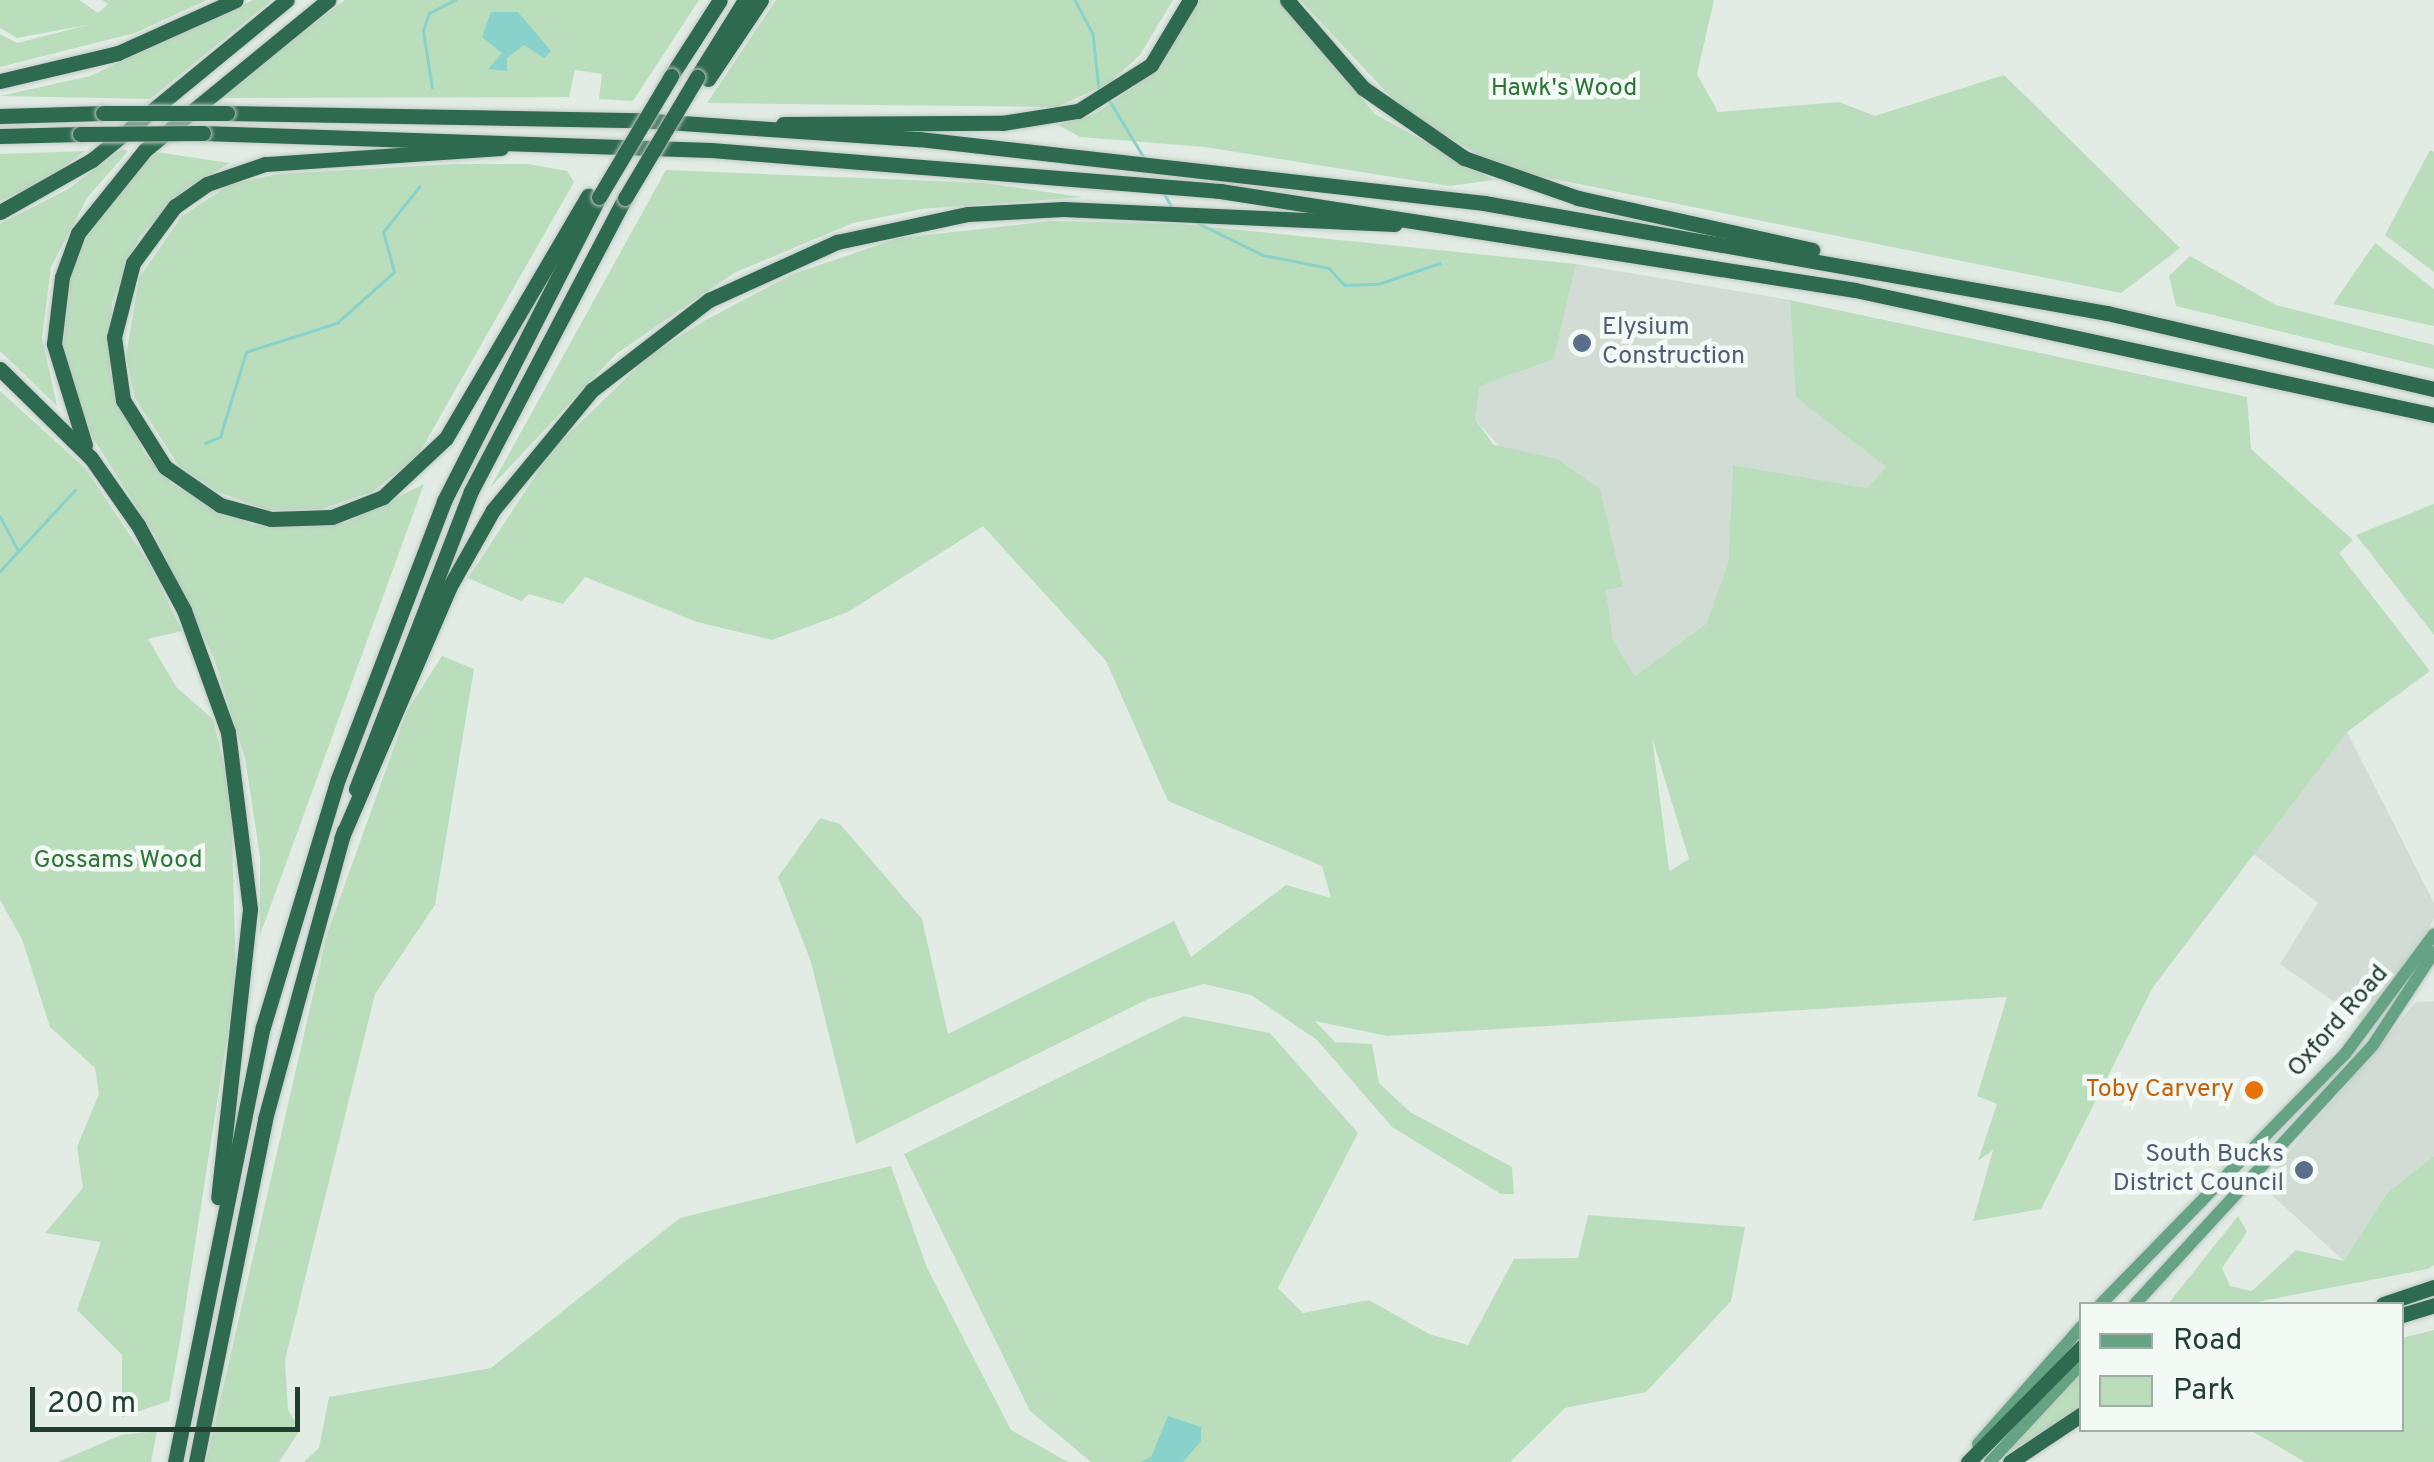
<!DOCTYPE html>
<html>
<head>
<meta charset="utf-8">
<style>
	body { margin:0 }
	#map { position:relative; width:2434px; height:1462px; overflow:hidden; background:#e2ece5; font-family:Overpass,sans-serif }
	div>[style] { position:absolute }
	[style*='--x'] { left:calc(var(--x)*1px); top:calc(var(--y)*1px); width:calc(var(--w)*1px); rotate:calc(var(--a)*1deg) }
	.built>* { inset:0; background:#d0dcd4 }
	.green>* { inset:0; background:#badebc }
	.water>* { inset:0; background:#89d2cc }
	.stream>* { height:2.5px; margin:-1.25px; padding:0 1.25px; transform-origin:1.25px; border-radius:1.25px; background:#89d2cc }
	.roads { filter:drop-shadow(0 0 2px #c1c9c5) drop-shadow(0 0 2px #c1c9c5) }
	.primary>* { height:12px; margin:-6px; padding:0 6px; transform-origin:6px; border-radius:6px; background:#66a385 }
	.highway>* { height:15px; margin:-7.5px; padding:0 7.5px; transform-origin:7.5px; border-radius:7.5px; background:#2d6a4f }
	.bridges { filter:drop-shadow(0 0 2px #c1c9c5) drop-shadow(0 0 2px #c1c9c5) }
	.highway-bridge>* { height:15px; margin:-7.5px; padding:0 7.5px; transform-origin:7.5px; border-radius:7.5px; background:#2d6a4f }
	.dots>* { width:28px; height:28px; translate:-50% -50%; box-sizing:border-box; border:5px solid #f3f9f4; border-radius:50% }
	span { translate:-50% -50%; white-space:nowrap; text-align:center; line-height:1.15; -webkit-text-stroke:9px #f3f9f4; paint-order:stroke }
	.park-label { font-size:25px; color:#2b7536 }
	.service-label { font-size:25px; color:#4e5e75 }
	.left { translate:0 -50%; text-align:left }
	.right { translate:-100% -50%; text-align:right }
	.street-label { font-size:25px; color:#223e30 }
	.food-label { font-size:25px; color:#c56008 }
	.legend { position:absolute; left:2079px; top:1302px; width:325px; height:130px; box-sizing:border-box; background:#f3f9f4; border:2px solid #9faea6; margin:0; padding:12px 18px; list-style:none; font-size:30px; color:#223e30 }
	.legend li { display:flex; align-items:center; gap:20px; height:50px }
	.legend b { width:50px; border:2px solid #9faea6 }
	.scale { position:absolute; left:30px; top:1387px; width:270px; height:45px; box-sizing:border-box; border:5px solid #223e30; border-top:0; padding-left:12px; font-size:30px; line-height:35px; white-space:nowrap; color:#223e30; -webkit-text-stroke:8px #f3f9f4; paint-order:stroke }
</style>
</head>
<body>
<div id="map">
	<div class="built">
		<i style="clip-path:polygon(1576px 264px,1790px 300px,1797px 397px,1886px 467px,1867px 488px,1733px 465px,1728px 564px,1706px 624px,1635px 676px,1613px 640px,1606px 590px,1623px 587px,1475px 419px,1480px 386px,1554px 359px)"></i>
		<i style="clip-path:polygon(2347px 732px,2434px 903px,2434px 919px,2410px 960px,2362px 1021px,2280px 964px,2318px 903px,2252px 853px)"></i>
		<i style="clip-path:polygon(2434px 1001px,2434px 1156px,2387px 1193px,2344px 1261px,2261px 1185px,2416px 1002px)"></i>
	</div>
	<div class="green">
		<i style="clip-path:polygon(0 0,79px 0,98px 13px,108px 4px,102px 0,207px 0,135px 33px,0 67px,0 34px,17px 43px,92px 24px,17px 38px,0 28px)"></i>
		<i style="clip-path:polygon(253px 0,272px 0,150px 99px,0 96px,90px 76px)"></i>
		<i style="clip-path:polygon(345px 0,699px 0,633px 101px,599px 99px,602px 74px,575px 70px,569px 97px,214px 98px)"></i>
		<i style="clip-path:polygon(776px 0,1173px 0,1140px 55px,1108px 84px,1056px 107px,707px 103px)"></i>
		<i style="clip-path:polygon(1198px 0,1278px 0,1375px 114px,1494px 180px,1449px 186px,1205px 147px,1080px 137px,1058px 125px,1095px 114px,1155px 72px)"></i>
		<i style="clip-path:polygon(1300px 0,1714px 0,1697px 74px,1718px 112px,1839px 102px,1875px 116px,2004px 75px,2180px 248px,2121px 293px,1534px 175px,1481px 156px,1404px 111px)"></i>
		<i style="clip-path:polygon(122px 149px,128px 151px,87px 198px,51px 267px,42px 337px,57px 406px,0 351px,0 224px,68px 189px)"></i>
		<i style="clip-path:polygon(2430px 150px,2434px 152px,2434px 272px,2385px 235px)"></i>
		<i style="clip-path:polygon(85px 151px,48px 179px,0 201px,0 154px)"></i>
		<i style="clip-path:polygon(156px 152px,230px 163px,187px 188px,139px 237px,112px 302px,110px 373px,144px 453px,172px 484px,253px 525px,345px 523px,424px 484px,260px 935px,260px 857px,245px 758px,214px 658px,155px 536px,81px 419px,62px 358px,72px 263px,111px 195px)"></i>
		<i style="clip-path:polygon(455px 164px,528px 164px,567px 171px,574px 182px,417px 457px,372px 492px,321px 509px,268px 510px,218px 492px,179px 466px,135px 398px,126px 356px,139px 278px,182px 216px,229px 185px,277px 174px)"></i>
		<i style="clip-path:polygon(666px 170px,984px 183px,1082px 197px,922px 209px,853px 223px,734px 273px,616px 354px,490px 488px)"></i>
		<i style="clip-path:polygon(evenodd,1051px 221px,1181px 224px,1576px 264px,1554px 359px,1480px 386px,1475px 419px,1494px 445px,1557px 459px,1600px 489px,1623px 587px,1606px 590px,1613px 640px,1635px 676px,1706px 624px,1728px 564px,1733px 465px,1867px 488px,1886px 467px,1796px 397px,1790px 300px,2247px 397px,2251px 449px,2353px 540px,2339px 553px,2430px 671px,2347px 732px,2153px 987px,2041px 1209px,1973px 1221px,1993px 1150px,1978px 1161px,1997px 1104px,1977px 1096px,2007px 997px,1387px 1036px,1315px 1021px,1335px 1042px,1372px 1044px,1379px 1083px,1410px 1112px,1512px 1167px,1514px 1194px,1501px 1194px,1392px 1127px,1317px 1040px,1251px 995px,1204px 984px,1148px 999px,856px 1144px,811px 962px,778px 877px,820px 818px,840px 824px,922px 919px,948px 1034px,1174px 921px,1191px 957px,1286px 885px,1331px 898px,1322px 866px,1168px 801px,1106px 661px,983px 526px,848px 612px,772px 640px,697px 622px,585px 577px,563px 604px,529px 594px,521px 601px,468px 578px,553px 449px,650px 355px,704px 321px,793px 274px,899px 238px,1051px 221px,1652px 737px,1689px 859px,1670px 871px,1669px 870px,1652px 737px)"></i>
		<i style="clip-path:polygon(2375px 243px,2434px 289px,2434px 326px,2333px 304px)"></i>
		<i style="clip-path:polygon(2190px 256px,2276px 305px,2434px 345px,2434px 369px,2176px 306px,2169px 276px)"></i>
		<i style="clip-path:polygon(0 391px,85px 468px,150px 565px,182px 631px,148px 639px,177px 688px,213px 719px,231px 795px,236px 980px,181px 1335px,169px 1401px,122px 1417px,122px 1355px,77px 1310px,101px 1242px,45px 1233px,83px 1188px,77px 1147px,99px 1094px,95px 1068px,50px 1027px,22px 939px,0 900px)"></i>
		<i style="clip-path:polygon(2434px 504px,2434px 635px,2356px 535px)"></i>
		<i style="clip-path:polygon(442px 656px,474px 669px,435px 905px,375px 994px,285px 1360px,288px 1410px,300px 1430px,279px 1462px,206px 1462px,327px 934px,407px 711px)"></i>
		<i style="clip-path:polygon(1184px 1016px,1270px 1033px,1358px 1133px,1278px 1288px,1303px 1313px,1369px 1300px,1429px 1334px,1468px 1345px,1514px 1259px,1578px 1258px,1588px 1215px,1745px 1227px,1731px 1301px,1646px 1392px,1565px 1408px,1510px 1462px,1091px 1462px,1030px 1411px,904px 1154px)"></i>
		<i style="clip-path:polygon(2434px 1156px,2434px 1265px,2428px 1269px,2246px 1304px,2168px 1304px,2238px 1216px,2247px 1232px,2222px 1268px,2230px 1286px,2252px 1291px,2296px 1250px,2344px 1261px,2387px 1193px)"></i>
		<i style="clip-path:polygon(891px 1166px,927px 1268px,1011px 1430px,1068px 1462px,304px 1462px,319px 1448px,329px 1397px,491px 1368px,680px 1218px)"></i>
		<i style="clip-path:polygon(2434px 1330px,2434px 1462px,2305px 1462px,2250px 1430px,2402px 1430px,2402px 1338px)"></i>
		<i style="clip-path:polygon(2081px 1372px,2081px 1408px,2003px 1456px)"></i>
		<i style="clip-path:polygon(157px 1431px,151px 1462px,58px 1462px,121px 1435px)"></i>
	</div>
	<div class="water">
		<i style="clip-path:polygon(491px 12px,518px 12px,551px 51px,544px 58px,524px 45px,507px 58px,507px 71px,488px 69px,502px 53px,482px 37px)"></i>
		<i style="clip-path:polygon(1168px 1416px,1201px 1427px,1201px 1441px,1183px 1462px,1140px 1462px,1151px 1457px)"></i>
	</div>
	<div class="stream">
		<i style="--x:1075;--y:0;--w:38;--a:62"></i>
		<i style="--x:1093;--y:34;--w:55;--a:83.8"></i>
		<i style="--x:432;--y:88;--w:58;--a:-99"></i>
		<i style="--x:423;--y:31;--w:19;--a:-72"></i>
		<i style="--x:429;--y:13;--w:29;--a:-27"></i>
		<i style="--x:1108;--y:98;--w:71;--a:58.8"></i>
		<i style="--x:1164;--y:193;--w:16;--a:60"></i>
		<i style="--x:1196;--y:222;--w:75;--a:26.2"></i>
		<i style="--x:1263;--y:255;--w:67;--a:11.1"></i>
		<i style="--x:1329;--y:268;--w:23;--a:47"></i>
		<i style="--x:1345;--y:285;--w:33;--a:-2"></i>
		<i style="--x:1378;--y:284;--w:65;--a:-18.7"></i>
		<i style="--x:205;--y:443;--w:16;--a:-22"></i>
		<i style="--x:220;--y:437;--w:89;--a:-73"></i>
		<i style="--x:246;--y:352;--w:96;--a:-17.7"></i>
		<i style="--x:337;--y:323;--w:76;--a:-41.8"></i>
		<i style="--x:394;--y:272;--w:41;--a:-105.4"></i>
		<i style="--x:383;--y:232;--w:58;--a:-51.3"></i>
		<i style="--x:0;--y:516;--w:38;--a:62"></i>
		<i style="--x:0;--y:571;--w:110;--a:-47.2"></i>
	</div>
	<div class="roads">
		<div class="primary">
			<i style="--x:2101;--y:1304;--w:349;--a:-45.7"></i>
			<i style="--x:2345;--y:1054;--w:149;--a:-53.4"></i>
			<i style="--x:2135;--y:1304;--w:352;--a:-47.4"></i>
			<i style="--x:2373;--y:1045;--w:111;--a:-56.7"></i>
			<i style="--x:1978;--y:1444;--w:157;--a:-48.6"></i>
			<i style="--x:1990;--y:1462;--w:135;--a:-47.1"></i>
		</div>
		<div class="highway">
			<i style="--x:1287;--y:0;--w:116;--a:49.2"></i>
			<i style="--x:1363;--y:88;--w:123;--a:34.7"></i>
			<i style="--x:1464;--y:158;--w:121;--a:19.3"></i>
			<i style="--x:1578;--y:198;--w:240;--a:12.5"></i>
			<i style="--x:671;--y:76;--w:90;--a:-57.2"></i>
			<i style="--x:697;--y:77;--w:91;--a:-58.1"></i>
			<i style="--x:708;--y:79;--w:95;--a:-56.1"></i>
			<i style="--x:0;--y:81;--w:121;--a:-13.3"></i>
			<i style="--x:118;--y:53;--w:129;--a:-24.2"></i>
			<i style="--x:227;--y:113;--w:411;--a:1"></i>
			<i style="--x:638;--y:120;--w:282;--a:3.9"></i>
			<i style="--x:919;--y:139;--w:569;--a:6.46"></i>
			<i style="--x:1484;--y:203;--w:633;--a:10.01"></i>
			<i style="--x:2107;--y:313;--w:336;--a:13.1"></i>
			<i style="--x:0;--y:116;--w:103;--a:-1.7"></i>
			<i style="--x:783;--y:124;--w:219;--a:-0.3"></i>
			<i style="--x:1002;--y:123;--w:77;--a:-9"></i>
			<i style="--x:1078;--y:111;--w:86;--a:-32.2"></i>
			<i style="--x:1151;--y:65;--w:76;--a:-59"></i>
			<i style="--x:203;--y:133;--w:508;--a:1.92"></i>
			<i style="--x:711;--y:150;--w:511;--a:4.61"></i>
			<i style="--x:1220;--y:191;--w:643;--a:8.86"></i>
			<i style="--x:1855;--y:290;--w:592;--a:12.18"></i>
			<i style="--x:0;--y:136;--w:80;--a:-1.4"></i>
			<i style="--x:501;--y:148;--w:237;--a:176.1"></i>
			<i style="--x:265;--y:164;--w:61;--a:161"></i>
			<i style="--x:207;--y:184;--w:39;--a:145"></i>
			<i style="--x:175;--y:206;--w:71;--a:126.4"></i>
			<i style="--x:133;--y:263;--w:76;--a:104.4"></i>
			<i style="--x:114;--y:337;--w:64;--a:81.9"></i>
			<i style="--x:123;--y:400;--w:79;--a:57.9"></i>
			<i style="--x:165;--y:467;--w:67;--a:34.6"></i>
			<i style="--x:220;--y:505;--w:53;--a:15.4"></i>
			<i style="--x:271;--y:519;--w:61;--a:-1.9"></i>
			<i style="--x:332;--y:517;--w:55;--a:-21.4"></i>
			<i style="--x:383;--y:497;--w:86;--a:-43.1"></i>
			<i style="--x:446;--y:438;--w:281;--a:-59.6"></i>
			<i style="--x:0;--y:212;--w:106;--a:-29.5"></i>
			<i style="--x:92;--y:160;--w:252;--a:-39.4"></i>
			<i style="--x:0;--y:369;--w:127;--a:44.4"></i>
			<i style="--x:91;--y:458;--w:82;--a:55"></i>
			<i style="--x:138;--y:525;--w:97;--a:61.6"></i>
			<i style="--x:184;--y:610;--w:130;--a:70.2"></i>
			<i style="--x:228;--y:732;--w:178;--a:82.9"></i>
			<i style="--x:250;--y:909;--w:290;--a:96.3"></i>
			<i style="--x:85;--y:445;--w:106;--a:-107.1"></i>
			<i style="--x:54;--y:344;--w:67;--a:-83.2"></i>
			<i style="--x:62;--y:277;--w:47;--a:-70"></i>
			<i style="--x:78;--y:233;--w:107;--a:-51.1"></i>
			<i style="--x:145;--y:150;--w:237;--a:-39.3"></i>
			<i style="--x:356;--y:789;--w:319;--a:-68.9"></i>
			<i style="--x:471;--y:491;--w:331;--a:-62.3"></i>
			<i style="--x:341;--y:839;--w:275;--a:-66.7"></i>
			<i style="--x:450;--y:586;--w:87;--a:-60.5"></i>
			<i style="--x:493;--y:510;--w:156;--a:-50.5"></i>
			<i style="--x:592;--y:390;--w:148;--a:-37.6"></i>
			<i style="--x:709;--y:300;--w:141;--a:-24.4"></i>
			<i style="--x:837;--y:242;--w:134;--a:-12.1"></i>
			<i style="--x:968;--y:214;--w:95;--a:-3"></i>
			<i style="--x:1063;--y:209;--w:332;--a:2.6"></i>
			<i style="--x:2383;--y:1304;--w:54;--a:-18.4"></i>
			<i style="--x:2402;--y:1315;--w:34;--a:-17"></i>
			<i style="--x:175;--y:1462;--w:444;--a:-78.6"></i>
			<i style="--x:263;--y:1027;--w:259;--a:-73.2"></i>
			<i style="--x:338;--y:779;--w:298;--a:-69.1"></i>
			<i style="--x:444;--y:501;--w:341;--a:-63"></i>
			<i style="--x:196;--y:1462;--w:350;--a:-78.6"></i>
			<i style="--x:265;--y:1119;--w:299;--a:-74.7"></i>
			<i style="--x:1968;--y:1462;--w:162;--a:-45.3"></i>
			<i style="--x:2010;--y:1462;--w:87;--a:-33.7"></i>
		</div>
	</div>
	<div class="bridges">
		<div class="highway-bridge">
			<i style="--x:103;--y:113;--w:124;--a:0"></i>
			<i style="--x:80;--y:134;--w:123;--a:-0.5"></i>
			<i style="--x:599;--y:197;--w:141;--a:-59.2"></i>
			<i style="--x:625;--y:198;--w:141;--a:-59.2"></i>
		</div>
	</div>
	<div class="dots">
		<i style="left:1582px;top:343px;background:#5c6f8a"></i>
		<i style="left:2254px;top:1090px;background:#e8710a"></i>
		<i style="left:2304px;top:1170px;background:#5c6f8a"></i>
	</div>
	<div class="park-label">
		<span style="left:1564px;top:89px">Hawk's Wood</span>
		<span style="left:118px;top:861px">Gossams Wood</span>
	</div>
	<div class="service-label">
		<span class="left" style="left:1602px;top:343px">Elysium<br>Construction</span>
		<span class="right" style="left:2284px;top:1170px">South Bucks<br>District Council</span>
	</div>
	<div class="street-label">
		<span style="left:2339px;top:1022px;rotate:-49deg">Oxford Road</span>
	</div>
	<div class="food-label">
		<span class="right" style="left:2234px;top:1090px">Toby Carvery</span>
	</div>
	<ul class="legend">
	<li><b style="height:12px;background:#66a385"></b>Road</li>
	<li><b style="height:28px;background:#badebc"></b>Park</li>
	</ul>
	<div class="scale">200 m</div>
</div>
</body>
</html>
